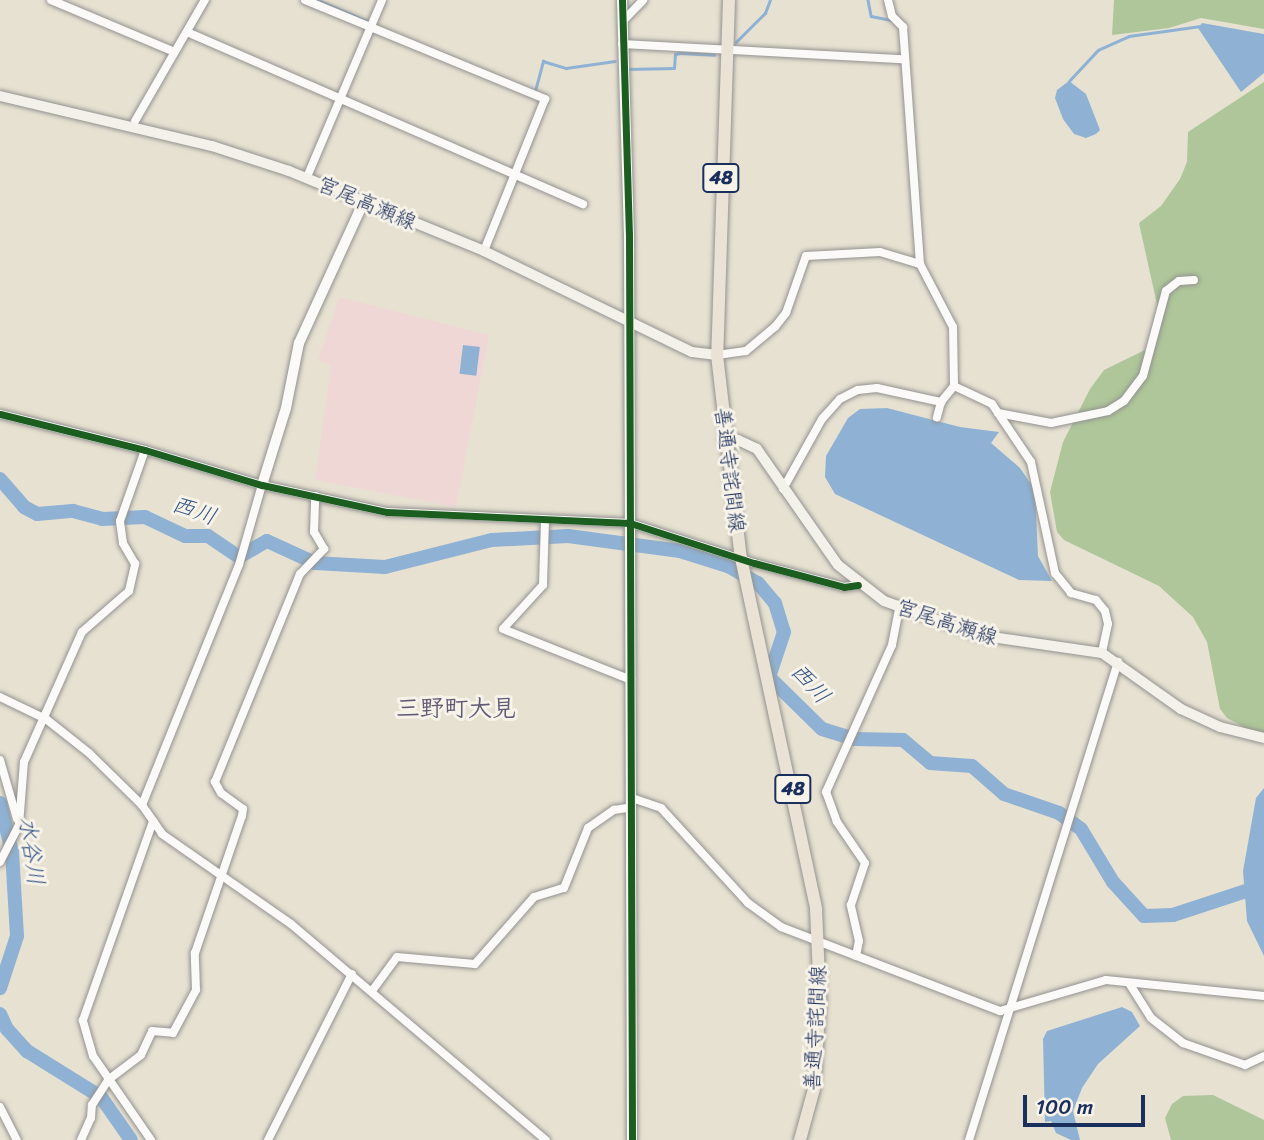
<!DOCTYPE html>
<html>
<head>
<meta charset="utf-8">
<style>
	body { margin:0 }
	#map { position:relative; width:1264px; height:1140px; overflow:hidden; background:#e7e1d1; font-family:Sriracha,"Klee One",sans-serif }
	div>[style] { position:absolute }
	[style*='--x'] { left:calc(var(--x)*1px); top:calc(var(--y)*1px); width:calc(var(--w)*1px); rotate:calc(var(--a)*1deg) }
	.built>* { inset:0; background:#efd7d6 }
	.forest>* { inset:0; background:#aec699 }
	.water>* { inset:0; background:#8fb2d4; transform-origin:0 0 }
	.stream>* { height:2.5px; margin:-1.25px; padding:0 1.25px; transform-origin:1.25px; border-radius:1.25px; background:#8fb2d4 }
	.river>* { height:14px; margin:-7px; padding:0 7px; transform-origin:7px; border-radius:7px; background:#8fb2d4 }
	.roads { filter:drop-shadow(0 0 2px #929291) drop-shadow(0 0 2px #929291) }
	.minor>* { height:8px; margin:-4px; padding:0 4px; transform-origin:4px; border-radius:4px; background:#fbfaf8 }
	.tertiary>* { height:10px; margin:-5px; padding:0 5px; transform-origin:5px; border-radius:5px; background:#fbfaf8 }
	.secondary>* { height:10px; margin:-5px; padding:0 5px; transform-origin:5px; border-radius:5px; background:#f4f0ea }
	.primary>* { height:12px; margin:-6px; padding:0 6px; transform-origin:6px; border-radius:6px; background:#e9e2d5 }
	.cycleway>* { height:7px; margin:-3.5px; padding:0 3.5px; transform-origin:3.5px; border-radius:3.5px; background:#1b5e20 }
	span { translate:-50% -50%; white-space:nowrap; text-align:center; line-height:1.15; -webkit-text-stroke:6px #f7f3e8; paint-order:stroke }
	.shield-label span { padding:2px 5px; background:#f7f3e8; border:2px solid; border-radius:5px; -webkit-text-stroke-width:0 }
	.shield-label { font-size:19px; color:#1b2f5e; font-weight:700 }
	.street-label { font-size:21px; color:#1b2f5e }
	.water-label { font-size:23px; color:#365688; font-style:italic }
	.quarter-label { font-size:24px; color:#625a76; font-weight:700 }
	.scale { position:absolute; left:1023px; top:1095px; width:122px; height:32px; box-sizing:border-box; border:4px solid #1b2f5e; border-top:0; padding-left:9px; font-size:21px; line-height:24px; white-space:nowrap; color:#1b2f5e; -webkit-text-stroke:5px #f7f3e8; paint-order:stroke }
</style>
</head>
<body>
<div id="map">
	<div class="built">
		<i style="clip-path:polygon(339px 297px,489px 335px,456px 507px,315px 480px,331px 365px,318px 361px)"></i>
	</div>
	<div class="forest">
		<i style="clip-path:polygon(1114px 0,1264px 0,1264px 29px,1201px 18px,1169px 28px,1112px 35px)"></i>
		<i style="clip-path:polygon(1264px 82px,1264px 738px,1227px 718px,1220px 709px,1207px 642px,1193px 617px,1159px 586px,1064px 540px,1057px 532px,1050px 492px,1063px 442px,1090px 389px,1104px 370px,1153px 346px,1160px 318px,1139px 223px,1161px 206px,1180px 179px,1187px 162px,1188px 132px)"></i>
		<i style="clip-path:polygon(1213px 1095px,1264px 1120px,1264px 1140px,1171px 1140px,1165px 1118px,1172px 1104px,1183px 1096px)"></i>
	</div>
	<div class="water">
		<i style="clip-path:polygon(1202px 23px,1264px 34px,1264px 73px,1241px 92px,1198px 28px)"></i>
		<i style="clip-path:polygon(1069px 81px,1086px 94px,1100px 130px,1096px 134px,1086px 138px,1074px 134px,1063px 119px,1055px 98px,1057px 90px)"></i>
		<i style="left:463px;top:345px;width:17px;height:29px;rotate:7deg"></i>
		<i style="clip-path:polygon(887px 408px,960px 427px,999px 432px,991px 443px,1020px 468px,1035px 490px,1038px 556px,1052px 581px,1019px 580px,835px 494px,825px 477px,826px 456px,848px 418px,860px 409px)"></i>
		<i style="clip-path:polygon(1264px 788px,1264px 956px,1247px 921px,1243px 871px,1256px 798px)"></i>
		<i style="clip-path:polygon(1122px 1007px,1132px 1012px,1140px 1026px,1098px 1064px,1082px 1088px,1073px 1111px,1080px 1140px,1071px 1140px,1056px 1133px,1051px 1121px,1045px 1122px,1043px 1039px,1047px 1031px)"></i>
	</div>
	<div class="stream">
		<i style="--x:318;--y:0;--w:59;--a:23.1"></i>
		<i style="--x:868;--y:0;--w:16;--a:79"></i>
		<i style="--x:871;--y:16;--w:20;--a:11"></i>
		<i style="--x:736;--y:42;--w:41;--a:-45"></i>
		<i style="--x:765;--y:13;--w:14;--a:-69"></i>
		<i style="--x:627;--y:69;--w:47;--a:-1.2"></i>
		<i style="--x:674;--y:68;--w:14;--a:-86"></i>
		<i style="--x:675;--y:54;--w:5;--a:-11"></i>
		<i style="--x:680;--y:53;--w:34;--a:3"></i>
		<i style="--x:1069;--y:81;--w:42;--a:-46.9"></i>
		<i style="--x:1098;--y:50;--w:34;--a:-24"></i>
		<i style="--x:1129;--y:36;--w:72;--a:-8"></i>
		<i style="--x:535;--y:91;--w:31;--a:-75"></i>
		<i style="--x:543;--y:61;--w:24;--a:17"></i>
		<i style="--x:566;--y:68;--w:49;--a:-8.1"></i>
	</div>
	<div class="river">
		<i style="--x:0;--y:479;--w:37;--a:49"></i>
		<i style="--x:24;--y:507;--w:15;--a:28"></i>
		<i style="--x:37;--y:514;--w:36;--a:-5"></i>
		<i style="--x:73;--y:511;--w:30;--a:15"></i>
		<i style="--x:102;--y:519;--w:43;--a:-2.7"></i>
		<i style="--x:145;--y:517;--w:44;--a:25.4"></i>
		<i style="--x:185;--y:536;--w:23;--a:0"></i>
		<i style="--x:208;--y:536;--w:37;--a:34"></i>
		<i style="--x:239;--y:557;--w:32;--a:-30"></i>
		<i style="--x:267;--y:541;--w:53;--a:24.6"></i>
		<i style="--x:315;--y:563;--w:70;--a:3.3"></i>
		<i style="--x:385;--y:567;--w:110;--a:-14.2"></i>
		<i style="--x:492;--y:540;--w:76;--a:-3"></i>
		<i style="--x:568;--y:536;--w:113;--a:7.6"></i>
		<i style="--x:680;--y:551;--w:50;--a:17.4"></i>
		<i style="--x:728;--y:566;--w:34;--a:30"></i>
		<i style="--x:758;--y:583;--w:26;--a:50"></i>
		<i style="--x:775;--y:603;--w:30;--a:73"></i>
		<i style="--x:784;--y:632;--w:47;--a:108.4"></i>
		<i style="--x:769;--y:677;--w:74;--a:44.5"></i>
		<i style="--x:822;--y:729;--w:34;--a:17"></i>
		<i style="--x:854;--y:739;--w:49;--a:1.2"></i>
		<i style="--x:903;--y:740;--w:35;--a:40"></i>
		<i style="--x:930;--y:763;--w:42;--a:4.1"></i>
		<i style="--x:972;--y:766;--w:43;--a:41.2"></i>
		<i style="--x:1004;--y:794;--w:58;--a:19.1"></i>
		<i style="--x:1059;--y:813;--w:27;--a:36"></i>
		<i style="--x:1081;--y:829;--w:62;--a:58.9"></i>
		<i style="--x:1113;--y:882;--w:46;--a:47.6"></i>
		<i style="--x:1144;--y:916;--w:29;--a:-2"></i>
		<i style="--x:1173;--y:915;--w:96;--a:-18.2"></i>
		<i style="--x:0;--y:803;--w:50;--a:76.2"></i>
		<i style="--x:12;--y:852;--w:84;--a:86.6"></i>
		<i style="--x:17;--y:936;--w:55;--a:108.1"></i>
		<i style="--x:0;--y:1014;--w:17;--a:65"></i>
		<i style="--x:7;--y:1029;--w:30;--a:48"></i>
		<i style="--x:27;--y:1051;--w:87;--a:31.9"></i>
		<i style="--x:101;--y:1097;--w:52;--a:55.1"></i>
	</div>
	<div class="roads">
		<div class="minor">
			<i style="--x:51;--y:0;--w:134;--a:22.8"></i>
			<i style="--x:305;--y:0;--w:260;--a:22.4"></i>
			<i style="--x:545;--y:99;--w:164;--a:111.9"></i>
			<i style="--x:888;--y:0;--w:16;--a:76"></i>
			<i style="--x:892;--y:16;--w:16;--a:45"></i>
			<i style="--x:903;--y:27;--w:238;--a:85.9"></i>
			<i style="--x:920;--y:264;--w:71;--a:62.4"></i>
			<i style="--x:953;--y:327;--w:59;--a:89"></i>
			<i style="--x:954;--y:386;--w:21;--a:129"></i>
			<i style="--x:941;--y:402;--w:16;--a:105"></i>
			<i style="--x:623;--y:21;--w:29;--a:-46"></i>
			<i style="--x:187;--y:32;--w:432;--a:23.5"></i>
			<i style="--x:622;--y:44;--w:281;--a:3.1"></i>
			<i style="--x:135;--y:121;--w:140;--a:-60"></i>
			<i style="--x:307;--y:177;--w:192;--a:-67"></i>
			<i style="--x:717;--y:355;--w:29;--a:-8"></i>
			<i style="--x:746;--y:351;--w:38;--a:-40"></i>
			<i style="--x:775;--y:327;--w:18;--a:-52"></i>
			<i style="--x:786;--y:313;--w:60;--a:-70.7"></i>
			<i style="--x:806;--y:256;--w:74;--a:-3.1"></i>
			<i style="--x:880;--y:252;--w:42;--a:16.7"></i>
			<i style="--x:954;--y:386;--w:42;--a:25.3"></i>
			<i style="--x:992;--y:404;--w:70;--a:56.1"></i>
			<i style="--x:1031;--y:462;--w:114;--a:77.8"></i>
			<i style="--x:1055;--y:573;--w:26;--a:51"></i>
			<i style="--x:1071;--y:593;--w:26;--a:16"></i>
			<i style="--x:1096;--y:600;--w:14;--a:51"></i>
			<i style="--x:1105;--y:611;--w:13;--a:77"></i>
			<i style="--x:1108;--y:624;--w:30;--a:102"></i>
			<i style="--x:998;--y:413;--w:54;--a:10.7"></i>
			<i style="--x:1051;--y:423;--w:58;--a:-11.9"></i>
			<i style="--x:1108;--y:411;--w:19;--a:-32"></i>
			<i style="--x:1124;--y:401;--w:31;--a:-53"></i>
			<i style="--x:1143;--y:376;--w:88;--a:-74.9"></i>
			<i style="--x:1166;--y:291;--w:16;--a:-38"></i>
			<i style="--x:1179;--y:281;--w:15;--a:-4"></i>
			<i style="--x:0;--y:414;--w:149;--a:13.9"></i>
			<i style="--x:145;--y:450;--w:122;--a:16.7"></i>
			<i style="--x:262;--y:485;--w:128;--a:12.2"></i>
			<i style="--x:387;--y:512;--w:243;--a:2.6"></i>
			<i style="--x:630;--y:523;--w:130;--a:17.9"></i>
			<i style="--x:754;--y:563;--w:93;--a:14.9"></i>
			<i style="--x:844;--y:587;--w:14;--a:-8"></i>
			<i style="--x:783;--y:489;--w:80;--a:-60.9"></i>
			<i style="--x:822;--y:419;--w:27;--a:-48"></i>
			<i style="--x:840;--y:399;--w:20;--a:-27"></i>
			<i style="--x:858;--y:390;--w:19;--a:-6"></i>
			<i style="--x:877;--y:388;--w:66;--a:12.3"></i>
			<i style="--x:545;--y:521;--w:64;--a:91.8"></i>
			<i style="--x:543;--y:585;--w:59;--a:132.3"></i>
			<i style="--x:503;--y:629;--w:138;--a:21.7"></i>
			<i style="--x:0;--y:697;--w:51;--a:25.6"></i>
			<i style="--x:46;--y:719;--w:55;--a:38.3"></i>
			<i style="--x:89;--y:753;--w:74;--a:44.5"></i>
			<i style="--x:142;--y:805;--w:35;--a:55"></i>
			<i style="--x:162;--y:834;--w:157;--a:34.9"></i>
			<i style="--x:291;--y:924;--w:334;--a:40.3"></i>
			<i style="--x:0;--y:760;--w:61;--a:73.9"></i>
			<i style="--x:632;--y:798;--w:31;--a:19"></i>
			<i style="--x:661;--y:808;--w:129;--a:47.5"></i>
			<i style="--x:748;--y:903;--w:41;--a:36"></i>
			<i style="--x:781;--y:927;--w:235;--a:21"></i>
			<i style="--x:1000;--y:1011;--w:110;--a:-16.3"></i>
			<i style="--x:1106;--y:980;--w:159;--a:5.8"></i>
			<i style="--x:142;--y:805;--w:259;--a:-68"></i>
			<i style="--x:239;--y:565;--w:83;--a:-74"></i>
			<i style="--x:0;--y:862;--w:42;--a:-62.8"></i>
			<i style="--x:19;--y:825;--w:63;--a:-85.5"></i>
			<i style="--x:24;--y:762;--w:142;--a:-66"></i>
			<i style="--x:82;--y:632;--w:62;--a:-41.1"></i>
			<i style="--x:129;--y:591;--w:28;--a:-77"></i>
			<i style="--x:135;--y:564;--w:24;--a:-120"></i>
			<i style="--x:123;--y:543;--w:22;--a:-98"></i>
			<i style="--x:120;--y:521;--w:75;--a:-70.6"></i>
			<i style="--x:856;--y:956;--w:15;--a:-79"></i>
			<i style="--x:859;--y:941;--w:37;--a:-103"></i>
			<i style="--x:851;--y:905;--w:44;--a:-71.6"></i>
			<i style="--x:865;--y:863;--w:50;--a:-124.3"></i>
			<i style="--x:837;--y:822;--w:32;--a:-110"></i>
			<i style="--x:826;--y:792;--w:161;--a:-65.8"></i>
			<i style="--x:892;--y:645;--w:38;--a:-79"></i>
			<i style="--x:1129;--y:983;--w:41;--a:57.8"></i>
			<i style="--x:1151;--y:1018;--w:41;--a:38"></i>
			<i style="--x:1183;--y:1043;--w:66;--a:19.5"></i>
			<i style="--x:1245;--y:1065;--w:21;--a:-25"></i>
			<i style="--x:372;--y:991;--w:42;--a:-53.7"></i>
			<i style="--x:397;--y:957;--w:78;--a:5.1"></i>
			<i style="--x:475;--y:964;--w:89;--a:-48.6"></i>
			<i style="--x:534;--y:897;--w:31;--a:-17"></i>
			<i style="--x:564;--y:888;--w:65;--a:-68.2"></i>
			<i style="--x:588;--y:828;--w:32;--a:-35"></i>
			<i style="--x:614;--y:810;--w:18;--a:-9"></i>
			<i style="--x:0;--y:1107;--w:37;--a:63"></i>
			<i style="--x:81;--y:1140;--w:24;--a:-66"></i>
			<i style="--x:91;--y:1118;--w:13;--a:-86"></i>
			<i style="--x:92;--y:1105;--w:30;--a:-57"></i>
			<i style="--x:108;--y:1080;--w:41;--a:-37.1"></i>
			<i style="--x:141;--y:1055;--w:26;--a:-65"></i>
			<i style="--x:152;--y:1031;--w:21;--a:5"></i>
			<i style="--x:173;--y:1033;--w:49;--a:-61.9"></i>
			<i style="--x:196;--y:990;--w:37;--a:-92"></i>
			<i style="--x:195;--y:953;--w:145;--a:-71.1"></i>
			<i style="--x:242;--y:816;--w:7;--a:-82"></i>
			<i style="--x:243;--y:809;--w:27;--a:-144"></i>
			<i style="--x:221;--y:793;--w:13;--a:-119"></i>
			<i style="--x:215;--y:782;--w:225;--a:-67.8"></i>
			<i style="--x:300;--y:574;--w:35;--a:-46"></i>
			<i style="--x:324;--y:549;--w:20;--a:-120"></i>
			<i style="--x:314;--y:532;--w:36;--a:-88"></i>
			<i style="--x:151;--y:1140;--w:102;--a:-124.6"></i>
			<i style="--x:93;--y:1056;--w:37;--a:-106"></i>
			<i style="--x:83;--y:1020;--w:211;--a:-70.6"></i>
			<i style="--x:268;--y:1140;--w:186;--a:-63.2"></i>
			<i style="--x:969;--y:1140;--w:501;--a:-72.69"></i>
		</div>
		<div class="tertiary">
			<i style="--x:622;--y:0;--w:234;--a:88.3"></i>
			<i style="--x:629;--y:234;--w:906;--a:89.81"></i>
			<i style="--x:262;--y:485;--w:81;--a:-72.7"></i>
			<i style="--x:286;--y:408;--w:66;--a:-78.7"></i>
			<i style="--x:299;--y:343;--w:156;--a:-65.4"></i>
		</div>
		<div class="secondary">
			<i style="--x:0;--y:96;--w:218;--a:13.3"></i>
			<i style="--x:212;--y:146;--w:81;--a:18"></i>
			<i style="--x:289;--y:171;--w:211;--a:22.3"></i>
			<i style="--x:484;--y:251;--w:231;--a:25.9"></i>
			<i style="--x:692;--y:352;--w:25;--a:7"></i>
			<i style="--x:724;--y:441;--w:14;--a:-4"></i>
			<i style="--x:738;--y:440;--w:21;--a:25"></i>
			<i style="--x:757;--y:449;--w:141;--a:55.1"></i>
			<i style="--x:838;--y:565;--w:58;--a:38"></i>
			<i style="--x:884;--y:601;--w:100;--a:19.9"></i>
			<i style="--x:978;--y:635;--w:125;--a:8.3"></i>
			<i style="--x:1102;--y:653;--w:97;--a:35.3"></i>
			<i style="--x:1181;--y:709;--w:43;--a:24.8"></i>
			<i style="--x:1220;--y:727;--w:45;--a:14"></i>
		</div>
		<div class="primary">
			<i style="--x:729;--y:0;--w:355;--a:91.9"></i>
			<i style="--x:717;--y:355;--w:204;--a:83.3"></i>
			<i style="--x:741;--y:558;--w:359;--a:77.9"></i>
			<i style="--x:816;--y:909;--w:90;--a:87.5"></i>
			<i style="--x:820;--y:999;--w:90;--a:93.8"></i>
			<i style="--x:814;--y:1089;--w:53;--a:105.4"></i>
		</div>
	</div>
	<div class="cycleway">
		<i style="--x:622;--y:0;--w:234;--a:88.3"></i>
		<i style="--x:629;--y:234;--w:906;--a:89.81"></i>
		<i style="--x:0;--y:414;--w:149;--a:13.9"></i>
		<i style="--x:145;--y:450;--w:122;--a:16.7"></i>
		<i style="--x:262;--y:485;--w:128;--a:12.2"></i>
		<i style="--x:387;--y:512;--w:243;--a:2.6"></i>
		<i style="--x:630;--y:523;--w:130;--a:17.9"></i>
		<i style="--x:754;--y:563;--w:93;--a:14.9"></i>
		<i style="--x:844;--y:587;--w:14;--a:-8"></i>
	</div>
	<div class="shield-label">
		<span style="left:721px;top:178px">48</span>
		<span style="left:793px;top:789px">48</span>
	</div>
	<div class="street-label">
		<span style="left:367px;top:203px;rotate:23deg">宮尾高瀬線</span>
		<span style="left:730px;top:470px;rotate:83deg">善通寺詫間線</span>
		<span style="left:947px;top:622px;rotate:18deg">宮尾高瀬線</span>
		<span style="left:815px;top:1028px;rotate:-87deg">善通寺詫間線</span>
	</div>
	<div class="water-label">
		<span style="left:194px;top:511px;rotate:19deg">西川</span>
		<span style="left:810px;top:684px;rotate:47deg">西川</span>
		<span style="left:31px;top:851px;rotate:82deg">水谷川</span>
	</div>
	<div class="quarter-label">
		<span style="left:456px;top:709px">三野町大見</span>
	</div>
	<div class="scale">100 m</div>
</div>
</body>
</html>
